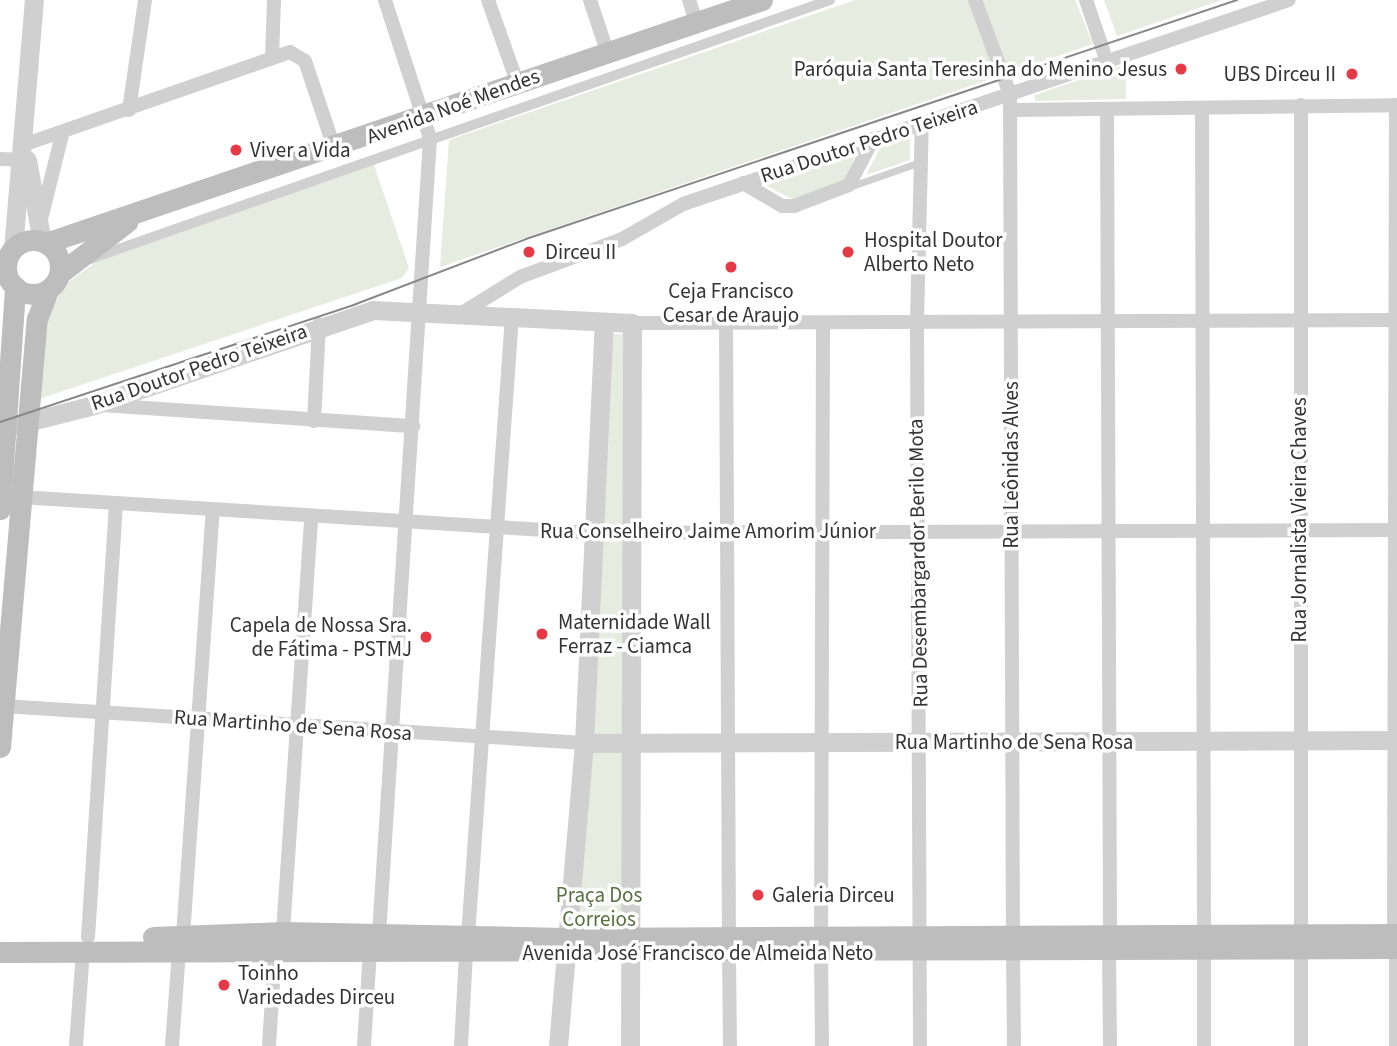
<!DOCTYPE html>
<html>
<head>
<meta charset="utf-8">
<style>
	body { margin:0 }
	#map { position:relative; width:1397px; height:1046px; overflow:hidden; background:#fff; font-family:"Source Sans 3",sans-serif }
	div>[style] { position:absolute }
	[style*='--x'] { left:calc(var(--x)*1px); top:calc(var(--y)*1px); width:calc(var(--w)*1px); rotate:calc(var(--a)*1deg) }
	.green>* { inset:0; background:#e6ecdf }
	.service>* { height:7px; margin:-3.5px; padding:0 3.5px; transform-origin:3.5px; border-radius:3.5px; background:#d0d0d0 }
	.pedestrian>* { height:10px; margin:-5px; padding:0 5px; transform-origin:5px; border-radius:5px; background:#d0d0d0 }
	.minor>* { height:14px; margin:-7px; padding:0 7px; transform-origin:7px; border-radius:7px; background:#d0d0d0 }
	.tertiary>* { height:19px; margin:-9.5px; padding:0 9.5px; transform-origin:9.5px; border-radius:9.5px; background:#d0d0d0 }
	.secondary>* { height:21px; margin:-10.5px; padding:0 10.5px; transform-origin:10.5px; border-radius:10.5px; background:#bdbdbd }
	.secondary>.ring { margin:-10.5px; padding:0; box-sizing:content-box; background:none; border:21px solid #bdbdbd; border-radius:50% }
	.tram>* { height:2px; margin:-1px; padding:0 1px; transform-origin:1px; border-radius:1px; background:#888 }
	.dots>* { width:19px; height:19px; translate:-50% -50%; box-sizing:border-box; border:4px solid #fff; border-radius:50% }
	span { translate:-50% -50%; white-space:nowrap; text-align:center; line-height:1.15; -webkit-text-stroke:7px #fff; paint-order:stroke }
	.poi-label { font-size:21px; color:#333 }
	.right { translate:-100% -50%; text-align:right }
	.left { translate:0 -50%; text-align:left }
	.street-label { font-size:21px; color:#333 }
	.park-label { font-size:21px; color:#56703f }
</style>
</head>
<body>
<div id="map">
	<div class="green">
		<i style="clip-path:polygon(855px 0,1075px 0,1093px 44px,440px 267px,449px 140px)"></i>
		<i style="clip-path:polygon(1104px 0,1222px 0,1117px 36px)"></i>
		<i style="clip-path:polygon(1126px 64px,1126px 99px,1035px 101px,1035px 95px)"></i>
		<i style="clip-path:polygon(910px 138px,910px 160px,866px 175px,881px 147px)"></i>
		<i style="clip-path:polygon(856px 154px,843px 182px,794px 200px,765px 185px)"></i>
		<i style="clip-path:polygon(374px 165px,409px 268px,402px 278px,39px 399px,44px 321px,66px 284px,96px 262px)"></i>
		<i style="clip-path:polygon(609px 334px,628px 334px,626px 934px,571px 934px)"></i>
	</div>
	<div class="service">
		<i style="--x:849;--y:187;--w:75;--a:-19.4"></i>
	</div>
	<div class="pedestrian">
		<i style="--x:90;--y:259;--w:784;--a:-19.29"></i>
	</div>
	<div class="minor">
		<i style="--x:488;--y:0;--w:87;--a:70.5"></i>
		<i style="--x:590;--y:0;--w:54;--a:71.6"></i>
		<i style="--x:689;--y:0;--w:23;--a:72"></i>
		<i style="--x:975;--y:0;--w:100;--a:69.6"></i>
		<i style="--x:1010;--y:94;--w:841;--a:89.8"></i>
		<i style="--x:1086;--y:0;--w:65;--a:71.3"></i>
		<i style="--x:272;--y:58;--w:58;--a:-88"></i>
		<i style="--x:1301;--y:105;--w:941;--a:90"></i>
		<i style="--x:1107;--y:109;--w:825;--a:89.79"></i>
		<i style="--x:1202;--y:109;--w:825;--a:89.86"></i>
		<i style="--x:129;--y:110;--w:111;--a:-81.7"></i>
		<i style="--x:1010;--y:110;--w:387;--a:-0.7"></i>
		<i style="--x:23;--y:145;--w:283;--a:-19.2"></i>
		<i style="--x:290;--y:52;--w:17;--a:31"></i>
		<i style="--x:305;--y:61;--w:91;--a:71.4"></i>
		<i style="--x:0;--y:159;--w:27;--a:2"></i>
		<i style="--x:743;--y:183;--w:45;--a:30.5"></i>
		<i style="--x:782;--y:206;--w:12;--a:0"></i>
		<i style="--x:794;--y:206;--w:59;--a:-20.9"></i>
		<i style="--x:849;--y:185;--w:52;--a:-62.4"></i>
		<i style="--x:41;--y:219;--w:87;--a:-76"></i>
		<i style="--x:462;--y:313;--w:68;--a:-31.8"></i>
		<i style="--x:520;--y:277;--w:109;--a:-20.4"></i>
		<i style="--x:622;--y:239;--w:70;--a:-29.8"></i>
		<i style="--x:683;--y:204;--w:639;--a:-18.6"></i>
		<i style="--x:632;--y:323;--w:765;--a:-0.22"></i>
		<i style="--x:726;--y:323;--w:614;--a:89.72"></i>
		<i style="--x:102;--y:405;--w:312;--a:3.9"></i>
		<i style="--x:314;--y:421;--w:97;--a:-87"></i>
		<i style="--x:20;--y:497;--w:574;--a:3.6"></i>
		<i style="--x:593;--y:533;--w:804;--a:-0.21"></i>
		<i style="--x:3;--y:706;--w:582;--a:3.64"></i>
		<i style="--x:283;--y:932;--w:417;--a:-86.1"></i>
		<i style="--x:379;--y:934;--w:798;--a:-86.33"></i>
		<i style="--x:430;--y:138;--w:145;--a:-108.1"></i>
		<i style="--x:1394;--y:934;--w:829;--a:-89.86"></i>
		<i style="--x:183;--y:936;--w:427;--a:-86"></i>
		<i style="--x:468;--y:936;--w:622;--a:-85.94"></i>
		<i style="--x:821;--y:936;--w:613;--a:-89.81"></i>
		<i style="--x:88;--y:937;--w:434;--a:-86.3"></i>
		<i style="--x:1396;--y:948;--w:98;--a:90"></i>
		<i style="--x:1109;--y:950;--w:96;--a:89.4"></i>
		<i style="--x:1013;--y:951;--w:95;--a:89.4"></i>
		<i style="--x:1204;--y:951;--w:95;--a:90"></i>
		<i style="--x:821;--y:952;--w:94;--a:89.4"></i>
		<i style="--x:729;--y:953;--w:93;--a:89.4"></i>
		<i style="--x:76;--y:1046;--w:95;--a:-85.8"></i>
		<i style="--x:172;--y:1046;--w:95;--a:-85.8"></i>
		<i style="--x:269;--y:1046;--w:95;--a:-86.4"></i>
		<i style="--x:364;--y:1046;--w:95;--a:-86.4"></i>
		<i style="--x:461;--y:1046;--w:93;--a:-86.9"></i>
		<i style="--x:920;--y:1046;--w:724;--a:-90.24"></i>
		<i style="--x:917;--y:322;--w:199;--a:-88.6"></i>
	</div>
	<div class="tertiary">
		<i style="--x:27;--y:160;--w:83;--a:79.6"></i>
		<i style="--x:13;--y:249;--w:250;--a:-85.2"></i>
		<i style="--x:7;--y:427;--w:90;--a:-14.2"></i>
		<i style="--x:94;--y:405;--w:295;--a:-18.8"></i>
		<i style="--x:373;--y:310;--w:259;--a:2.9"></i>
		<i style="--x:632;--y:323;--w:723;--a:90.16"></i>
		<i style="--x:584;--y:743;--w:813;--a:-0.21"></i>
		<i style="--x:558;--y:1046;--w:304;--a:-85.1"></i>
		<i style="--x:584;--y:743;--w:420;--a:-87.3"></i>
	</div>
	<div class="secondary">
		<i class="ring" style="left:6px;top:240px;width:33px;height:33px"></i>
		<i style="--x:46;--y:243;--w:756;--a:-18.75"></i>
		<i style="--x:59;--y:274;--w:86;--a:-37.4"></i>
		<i style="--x:0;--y:509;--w:223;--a:-86.1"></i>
		<i style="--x:0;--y:747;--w:430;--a:-85.1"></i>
		<i style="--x:37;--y:319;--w:31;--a:-69"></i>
		<i style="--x:153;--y:937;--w:130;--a:-2.2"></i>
		<i style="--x:283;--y:932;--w:282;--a:1.2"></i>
		<i style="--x:565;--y:938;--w:832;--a:-0.28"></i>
		<i style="--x:0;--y:952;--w:1397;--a:-0.16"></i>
	</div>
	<div class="tram">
		<i style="--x:0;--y:422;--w:375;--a:-18.3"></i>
		<i style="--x:356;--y:304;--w:182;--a:-20.9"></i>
		<i style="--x:526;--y:239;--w:750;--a:-18.58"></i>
	</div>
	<div class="dots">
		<i style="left:1181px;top:69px;background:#e63946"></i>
		<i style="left:1352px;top:74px;background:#e63946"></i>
		<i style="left:236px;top:150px;background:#e63946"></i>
		<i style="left:529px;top:252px;background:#e63946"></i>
		<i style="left:848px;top:252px;background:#e63946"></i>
		<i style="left:731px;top:267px;background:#e63946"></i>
		<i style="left:542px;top:634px;background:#e63946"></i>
		<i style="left:426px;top:637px;background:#e63946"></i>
		<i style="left:758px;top:895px;background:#e63946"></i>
		<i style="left:224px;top:985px;background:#e63946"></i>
	</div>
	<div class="poi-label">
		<span class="right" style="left:1167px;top:69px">Paróquia Santa Teresinha do Menino Jesus</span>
		<span class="right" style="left:1336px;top:74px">UBS Dirceu II</span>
		<span class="left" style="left:250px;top:150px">Viver a Vida</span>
		<span class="left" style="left:864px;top:252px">Hospital Doutor<br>Alberto Neto</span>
		<span class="left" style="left:545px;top:252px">Dirceu II</span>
		<span style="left:731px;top:303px">Ceja Francisco<br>Cesar de Araujo</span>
		<span class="left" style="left:558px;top:634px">Maternidade Wall<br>Ferraz - Ciamca</span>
		<span class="right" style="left:412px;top:637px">Capela de Nossa Sra.<br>de Fátima - PSTMJ</span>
		<span class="left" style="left:772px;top:895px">Galeria Dirceu</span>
		<span class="left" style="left:238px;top:985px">Toinho<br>Variedades Dirceu</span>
	</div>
	<div class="street-label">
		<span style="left:453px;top:106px;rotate:-20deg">Avenida Noé Mendes</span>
		<span style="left:869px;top:141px;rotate:-18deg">Rua Doutor Pedro Teixeira</span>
		<span style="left:199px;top:367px;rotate:-19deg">Rua Doutor Pedro Teixeira</span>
		<span style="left:1011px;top:465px;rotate:-90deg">Rua Leônidas Alves</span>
		<span style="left:1299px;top:520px;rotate:-90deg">Rua Jornalista Vieira Chaves</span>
		<span style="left:708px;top:531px">Rua Conselheiro Jaime Amorim Júnior</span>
		<span style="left:918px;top:563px;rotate:-91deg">Rua Desembargardor Berilo Mota</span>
		<span style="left:293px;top:725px;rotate:4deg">Rua Martinho de Sena Rosa</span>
		<span style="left:1014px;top:742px">Rua Martinho de Sena Rosa</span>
		<span style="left:698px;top:953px">Avenida José Francisco de Almeida Neto</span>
	</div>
	<div class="park-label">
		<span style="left:599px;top:907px">Praça Dos<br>Correios</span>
	</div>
</div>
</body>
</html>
